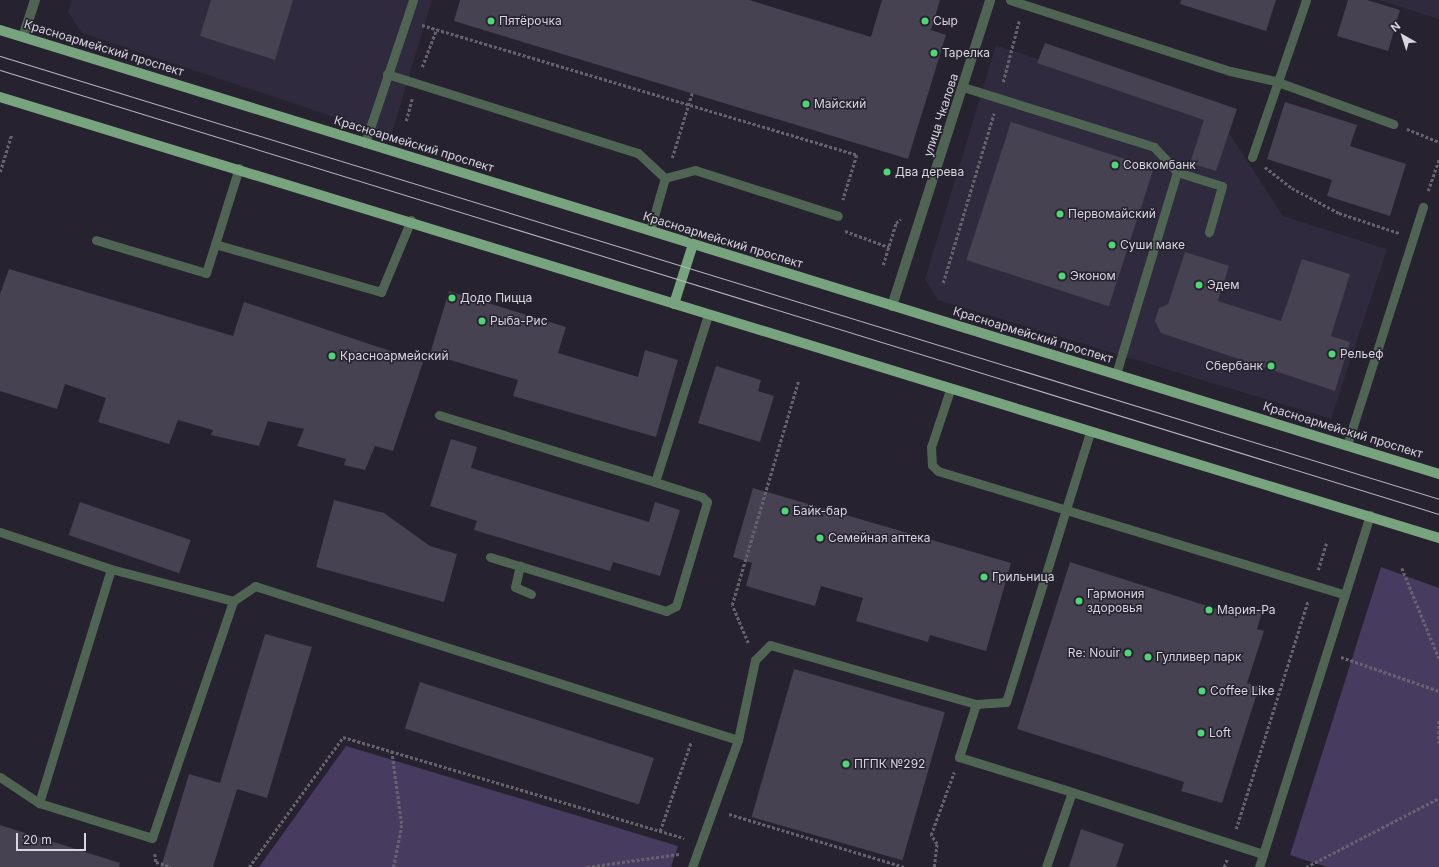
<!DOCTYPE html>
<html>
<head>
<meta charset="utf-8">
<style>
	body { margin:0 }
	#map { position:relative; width:1439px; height:867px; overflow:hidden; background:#26222f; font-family:Inter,sans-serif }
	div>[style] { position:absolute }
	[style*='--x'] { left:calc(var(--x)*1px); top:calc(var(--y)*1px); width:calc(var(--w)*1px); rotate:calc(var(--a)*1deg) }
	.built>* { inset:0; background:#2f2a3d }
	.green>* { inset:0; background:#473b60 }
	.building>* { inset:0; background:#464251; transform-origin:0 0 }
	.path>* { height:2.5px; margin-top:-1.25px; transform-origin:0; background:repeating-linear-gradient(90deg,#66636e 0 3px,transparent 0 5px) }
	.lane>* { height:9px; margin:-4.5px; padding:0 4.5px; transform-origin:4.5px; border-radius:4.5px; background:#4f6452 }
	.street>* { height:10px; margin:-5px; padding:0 5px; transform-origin:5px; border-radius:5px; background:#4f6452 }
	.primary>* { height:10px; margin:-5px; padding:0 5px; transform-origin:5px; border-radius:5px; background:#78a37f }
	.tram>* { height:1px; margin:-0.5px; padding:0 0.5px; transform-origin:0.5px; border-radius:0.5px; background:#b9b7c1 }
	.dots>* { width:11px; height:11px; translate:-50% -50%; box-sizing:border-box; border:2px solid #26222f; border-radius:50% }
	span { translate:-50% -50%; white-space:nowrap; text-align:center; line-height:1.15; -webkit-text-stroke:3px #26222f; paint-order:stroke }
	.poi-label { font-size:12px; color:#d8d6df }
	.left { translate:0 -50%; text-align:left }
	.right { translate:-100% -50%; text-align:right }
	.street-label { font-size:12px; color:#d8d6df }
	.north { position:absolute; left:1383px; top:16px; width:40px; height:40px; -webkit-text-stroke:3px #26222f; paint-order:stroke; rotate:321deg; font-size:11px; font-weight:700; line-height:16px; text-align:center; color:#d8d6df }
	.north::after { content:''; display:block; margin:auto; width:14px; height:18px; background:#d8d6df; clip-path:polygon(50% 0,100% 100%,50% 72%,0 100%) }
	.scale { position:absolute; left:16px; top:833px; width:70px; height:18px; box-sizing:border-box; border:2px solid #d8d6df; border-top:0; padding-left:5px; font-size:12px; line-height:14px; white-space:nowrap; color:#d8d6df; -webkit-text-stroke:3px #26222f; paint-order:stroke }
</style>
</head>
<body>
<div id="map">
	<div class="built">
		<i style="clip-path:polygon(72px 0,432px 0,391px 136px,82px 33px,68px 12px)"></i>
		<i style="clip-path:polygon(1379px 0,1439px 0,1439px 19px)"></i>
		<i style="clip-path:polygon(996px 45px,1222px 122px,1283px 216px,1387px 249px,1331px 419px,938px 300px,925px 279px)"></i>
	</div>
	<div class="green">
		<i style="clip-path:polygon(1381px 567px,1439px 588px,1439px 867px,1327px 867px,1290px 855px)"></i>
		<i style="clip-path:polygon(346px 746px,678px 846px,671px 867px,259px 867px)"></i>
	</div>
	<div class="building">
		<i style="clip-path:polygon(211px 0,293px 0,275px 60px,200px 36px)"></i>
		<i style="clip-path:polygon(460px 0,749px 0,871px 37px,882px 0,940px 0,931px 30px,946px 35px,908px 159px,454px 21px)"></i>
		<i style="clip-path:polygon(1181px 0,1276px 0,1266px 31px,1180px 4px)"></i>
		<i style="clip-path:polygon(1348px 0,1367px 0,1400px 10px,1388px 51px,1337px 36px)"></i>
		<i style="clip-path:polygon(1045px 43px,1237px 109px,1216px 171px,1190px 163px,1204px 120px,1037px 63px)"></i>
		<i style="clip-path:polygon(1285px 102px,1357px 125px,1350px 146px,1406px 164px,1390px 216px,1327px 196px,1332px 180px,1267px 159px)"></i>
		<i style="left:1011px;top:122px;width:150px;height:145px;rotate:18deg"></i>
		<i style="clip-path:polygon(1185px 252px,1229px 266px,1218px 301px,1281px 321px,1302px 259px,1350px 274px,1331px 336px,1350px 342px,1335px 391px,1161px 333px,1155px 321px,1159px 308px,1168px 304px)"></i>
		<i style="clip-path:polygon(9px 269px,233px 336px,244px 302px,423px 362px,393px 451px,375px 446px,365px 470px,344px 465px,346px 459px,297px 446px,304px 429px,268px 421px,259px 446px,211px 435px,213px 430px,178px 420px,169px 444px,98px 422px,106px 398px,65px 384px,57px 409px,0 391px,0 294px)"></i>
		<i style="clip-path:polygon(449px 291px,566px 327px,558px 353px,638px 377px,645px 350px,678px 360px,656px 437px,513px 396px,518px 380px,430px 354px)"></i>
		<i style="clip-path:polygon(716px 366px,761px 380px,758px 391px,774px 396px,760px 442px,698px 423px)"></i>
		<i style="clip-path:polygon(451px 439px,477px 447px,471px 468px,649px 522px,655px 502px,680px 510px,660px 576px,613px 562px,610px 571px,474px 530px,477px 521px,430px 506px)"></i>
		<i style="clip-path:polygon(753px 488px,1011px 563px,986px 651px,930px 635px,928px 642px,856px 621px,863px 598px,821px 586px,815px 606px,746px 586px,752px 563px,733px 557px)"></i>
		<i style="clip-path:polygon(334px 500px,384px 513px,430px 546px,457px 554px,444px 602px,316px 567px)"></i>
		<i style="left:80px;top:502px;width:117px;height:35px;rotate:19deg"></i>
		<i style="clip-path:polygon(1070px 562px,1229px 613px,1263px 609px,1257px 629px,1264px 631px,1247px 683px,1259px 687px,1222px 803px,1181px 791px,1184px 782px,1017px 729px)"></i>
		<i style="clip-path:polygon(265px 634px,312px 647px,267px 798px,237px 789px,213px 867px,161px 867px,189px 774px,220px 783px)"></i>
		<i style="left:794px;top:669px;width:157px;height:154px;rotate:16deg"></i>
		<i style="left:420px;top:682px;width:246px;height:49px;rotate:18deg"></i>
		<i style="clip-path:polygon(0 825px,120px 863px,119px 867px,0 867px)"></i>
		<i style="clip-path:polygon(1081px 829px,1124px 844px,1116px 867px,1069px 867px)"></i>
	</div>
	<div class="path">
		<i style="--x:422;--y:25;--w:454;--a:16.6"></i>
		<i style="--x:857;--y:155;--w:47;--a:107.3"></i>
		<i style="--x:422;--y:67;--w:40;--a:-69"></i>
		<i style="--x:1003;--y:82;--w:63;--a:-75.3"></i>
		<i style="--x:406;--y:121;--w:23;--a:-75"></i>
		<i style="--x:1407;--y:129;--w:35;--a:22"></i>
		<i style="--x:672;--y:158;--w:68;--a:-72.9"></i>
		<i style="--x:1265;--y:167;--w:34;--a:38"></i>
		<i style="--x:1292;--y:188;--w:53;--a:28"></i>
		<i style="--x:1339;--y:213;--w:63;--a:18.4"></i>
		<i style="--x:0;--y:172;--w:39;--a:-73"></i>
		<i style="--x:1428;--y:191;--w:34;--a:-71"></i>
		<i style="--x:845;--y:231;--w:47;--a:20"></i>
		<i style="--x:883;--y:265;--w:44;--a:-72.8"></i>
		<i style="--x:896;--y:223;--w:6;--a:-39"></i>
		<i style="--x:943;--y:283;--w:177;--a:-73.3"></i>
		<i style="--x:1402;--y:568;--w:97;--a:67.7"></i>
		<i style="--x:1318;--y:570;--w:28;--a:-73"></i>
		<i style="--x:748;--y:643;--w:41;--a:-112.8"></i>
		<i style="--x:732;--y:605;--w:233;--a:-73.5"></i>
		<i style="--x:1341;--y:657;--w:104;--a:19.1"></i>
		<i style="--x:1439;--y:721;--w:22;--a:90"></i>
		<i style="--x:392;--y:751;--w:75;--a:82.3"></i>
		<i style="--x:402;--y:825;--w:43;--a:100.8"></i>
		<i style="--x:729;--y:814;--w:183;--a:16.8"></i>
		<i style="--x:1236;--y:829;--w:239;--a:-72.5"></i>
		<i style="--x:660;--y:831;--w:94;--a:-70.8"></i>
		<i style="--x:155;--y:854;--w:8;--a:83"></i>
		<i style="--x:156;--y:862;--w:16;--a:18"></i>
		<i style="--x:249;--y:867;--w:160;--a:-54.1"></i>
		<i style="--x:343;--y:737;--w:356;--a:16.5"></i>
		<i style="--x:587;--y:867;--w:93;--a:-8"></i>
		<i style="--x:934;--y:867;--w:23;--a:-83"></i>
		<i style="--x:937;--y:844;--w:11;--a:-124"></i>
		<i style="--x:931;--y:835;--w:67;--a:-69.9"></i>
		<i style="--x:1224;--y:867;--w:9;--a:-69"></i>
		<i style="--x:1306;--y:867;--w:150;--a:-27.4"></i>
	</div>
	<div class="lane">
		<i style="--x:1010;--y:0;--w:231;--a:17.9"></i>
		<i style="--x:1230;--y:71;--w:46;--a:12.5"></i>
		<i style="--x:1275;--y:81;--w:126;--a:20"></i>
		<i style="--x:387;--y:74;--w:263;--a:17.5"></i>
		<i style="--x:638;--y:153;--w:37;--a:43"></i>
		<i style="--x:665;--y:178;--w:31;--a:-15"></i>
		<i style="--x:695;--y:170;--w:150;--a:17.8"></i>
		<i style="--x:963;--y:87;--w:200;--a:17.4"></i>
		<i style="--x:1154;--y:147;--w:34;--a:47"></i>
		<i style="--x:1177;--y:172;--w:211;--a:106.8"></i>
		<i style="--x:365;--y:143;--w:151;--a:-71.4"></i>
		<i style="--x:1252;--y:157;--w:166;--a:-71"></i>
		<i style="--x:1177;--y:172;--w:47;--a:17.3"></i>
		<i style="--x:1222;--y:186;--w:48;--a:105.8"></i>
		<i style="--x:650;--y:230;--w:54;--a:-73.9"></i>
		<i style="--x:96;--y:240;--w:115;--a:16.7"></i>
		<i style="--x:206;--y:273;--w:110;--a:-72.6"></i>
		<i style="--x:215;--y:244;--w:173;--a:16.1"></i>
		<i style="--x:381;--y:292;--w:78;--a:-67.4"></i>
		<i style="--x:950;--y:390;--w:60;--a:108.4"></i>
		<i style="--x:931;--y:447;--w:18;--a:87"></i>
		<i style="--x:932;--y:465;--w:8;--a:45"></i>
		<i style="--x:938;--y:471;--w:425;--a:16.9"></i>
		<i style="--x:439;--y:415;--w:226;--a:17.2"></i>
		<i style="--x:655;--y:482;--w:175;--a:-72.4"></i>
		<i style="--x:1347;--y:445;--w:250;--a:-72.3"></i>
		<i style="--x:0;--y:532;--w:117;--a:18.4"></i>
		<i style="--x:111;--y:569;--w:126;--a:14.7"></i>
		<i style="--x:490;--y:557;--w:31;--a:17"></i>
		<i style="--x:111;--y:569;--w:245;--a:107.1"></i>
		<i style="--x:39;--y:803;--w:118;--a:17.2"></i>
		<i style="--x:152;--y:838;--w:250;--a:-71.1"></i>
		<i style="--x:233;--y:601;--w:27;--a:-34"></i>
		<i style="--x:255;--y:586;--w:507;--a:17.68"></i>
		<i style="--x:738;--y:740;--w:135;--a:109.9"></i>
		<i style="--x:531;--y:594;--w:17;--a:-156"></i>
		<i style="--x:515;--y:587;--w:22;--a:-77"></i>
		<i style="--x:520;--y:566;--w:153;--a:17.1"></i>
		<i style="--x:666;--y:611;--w:11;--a:-27"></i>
		<i style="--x:676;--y:606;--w:109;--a:-73.4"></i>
		<i style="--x:707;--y:502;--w:7;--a:-135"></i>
		<i style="--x:702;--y:497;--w:49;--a:-162.3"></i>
		<i style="--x:976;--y:704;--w:56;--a:107.8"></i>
		<i style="--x:959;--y:757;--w:118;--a:17.2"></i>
		<i style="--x:738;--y:740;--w:82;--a:-78"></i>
		<i style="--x:755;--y:660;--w:21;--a:-45"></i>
		<i style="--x:770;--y:645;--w:214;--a:16"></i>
		<i style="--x:976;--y:704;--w:30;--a:-4"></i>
		<i style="--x:1006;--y:702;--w:282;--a:-72.7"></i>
		<i style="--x:0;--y:777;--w:47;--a:33.7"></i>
		<i style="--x:1046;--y:867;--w:79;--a:-70.9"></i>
		<i style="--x:1072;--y:792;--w:201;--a:18"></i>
		<i style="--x:1259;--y:867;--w:369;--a:-72.5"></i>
	</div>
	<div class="street">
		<i style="--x:23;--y:37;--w:39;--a:-72"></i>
		<i style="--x:892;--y:306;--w:321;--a:-72.2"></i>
	</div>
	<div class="primary">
		<i style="--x:0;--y:30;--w:1506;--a:17.15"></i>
		<i style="--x:0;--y:97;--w:1505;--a:17.04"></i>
		<i style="--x:674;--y:304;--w:63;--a:-72.4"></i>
	</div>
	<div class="tram">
		<i style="--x:0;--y:56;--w:1506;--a:17.11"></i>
		<i style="--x:0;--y:70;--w:1506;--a:17.15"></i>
	</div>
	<div class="dots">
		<i style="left:491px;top:21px;background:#50d675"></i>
		<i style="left:925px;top:21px;background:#50d675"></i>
		<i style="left:934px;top:53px;background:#50d675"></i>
		<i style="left:806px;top:104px;background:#50d675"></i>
		<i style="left:1115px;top:165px;background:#50d675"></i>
		<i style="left:887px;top:172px;background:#50d675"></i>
		<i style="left:1060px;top:214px;background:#50d675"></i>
		<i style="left:1112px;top:245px;background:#50d675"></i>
		<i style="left:1062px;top:276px;background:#50d675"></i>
		<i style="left:1199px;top:285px;background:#50d675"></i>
		<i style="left:452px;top:298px;background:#50d675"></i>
		<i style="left:482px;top:321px;background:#50d675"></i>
		<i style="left:1332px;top:354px;background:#50d675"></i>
		<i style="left:332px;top:356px;background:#50d675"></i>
		<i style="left:1271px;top:366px;background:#50d675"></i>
		<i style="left:785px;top:511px;background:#50d675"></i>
		<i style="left:820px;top:538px;background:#50d675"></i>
		<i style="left:984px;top:577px;background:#50d675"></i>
		<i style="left:1079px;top:601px;background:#50d675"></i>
		<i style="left:1209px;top:610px;background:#50d675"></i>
		<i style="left:1128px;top:653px;background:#50d675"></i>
		<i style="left:1148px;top:657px;background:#50d675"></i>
		<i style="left:1202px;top:691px;background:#50d675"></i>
		<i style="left:1201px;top:733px;background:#50d675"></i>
		<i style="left:846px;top:764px;background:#50d675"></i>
	</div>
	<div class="poi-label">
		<span class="left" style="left:499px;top:21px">Пятёрочка</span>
		<span class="left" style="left:933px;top:21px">Сыр</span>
		<span class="left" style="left:942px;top:53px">Тарелка</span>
		<span class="left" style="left:814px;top:104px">Майский</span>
		<span class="left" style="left:1123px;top:165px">Совкомбанк</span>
		<span class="left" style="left:895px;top:172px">Два дерева</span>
		<span class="left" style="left:1068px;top:214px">Первомайский</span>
		<span class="left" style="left:1120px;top:245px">Суши маке</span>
		<span class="left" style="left:1070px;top:276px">Эконом</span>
		<span class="left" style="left:1207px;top:285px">Эдем</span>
		<span class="left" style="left:460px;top:298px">Додо Пицца</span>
		<span class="left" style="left:490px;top:321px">Рыба-Рис</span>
		<span class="left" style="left:1340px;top:354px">Рельеф</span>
		<span class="left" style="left:340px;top:356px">Красноармейский</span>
		<span class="right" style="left:1263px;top:366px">Сбербанк</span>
		<span class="left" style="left:793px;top:511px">Байк-бар</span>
		<span class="left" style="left:828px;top:538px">Семейная аптека</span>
		<span class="left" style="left:992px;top:577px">Грильница</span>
		<span class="left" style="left:1087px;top:601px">Гармония<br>здоровья</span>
		<span class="left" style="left:1217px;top:610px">Мария-Ра</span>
		<span class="right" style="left:1120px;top:653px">Re: Nouir</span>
		<span class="left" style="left:1156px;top:657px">Гулливер парк</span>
		<span class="left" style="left:1210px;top:691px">Coffee Like</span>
		<span class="left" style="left:1209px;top:733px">Loft</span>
		<span class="left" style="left:854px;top:764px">ПГПК №292</span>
	</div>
	<div class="street-label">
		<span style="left:104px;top:48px;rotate:17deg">Красноармейский проспект</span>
		<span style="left:941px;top:115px;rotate:-72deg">улица Чкалова</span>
		<span style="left:414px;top:144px;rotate:17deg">Красноармейский проспект</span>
		<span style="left:723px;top:240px;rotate:17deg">Красноармейский проспект</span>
		<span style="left:1033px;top:335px;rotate:17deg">Красноармейский проспект</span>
		<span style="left:1343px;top:430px;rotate:17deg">Красноармейский проспект</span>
	</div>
	<div class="north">N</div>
	<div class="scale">20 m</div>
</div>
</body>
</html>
